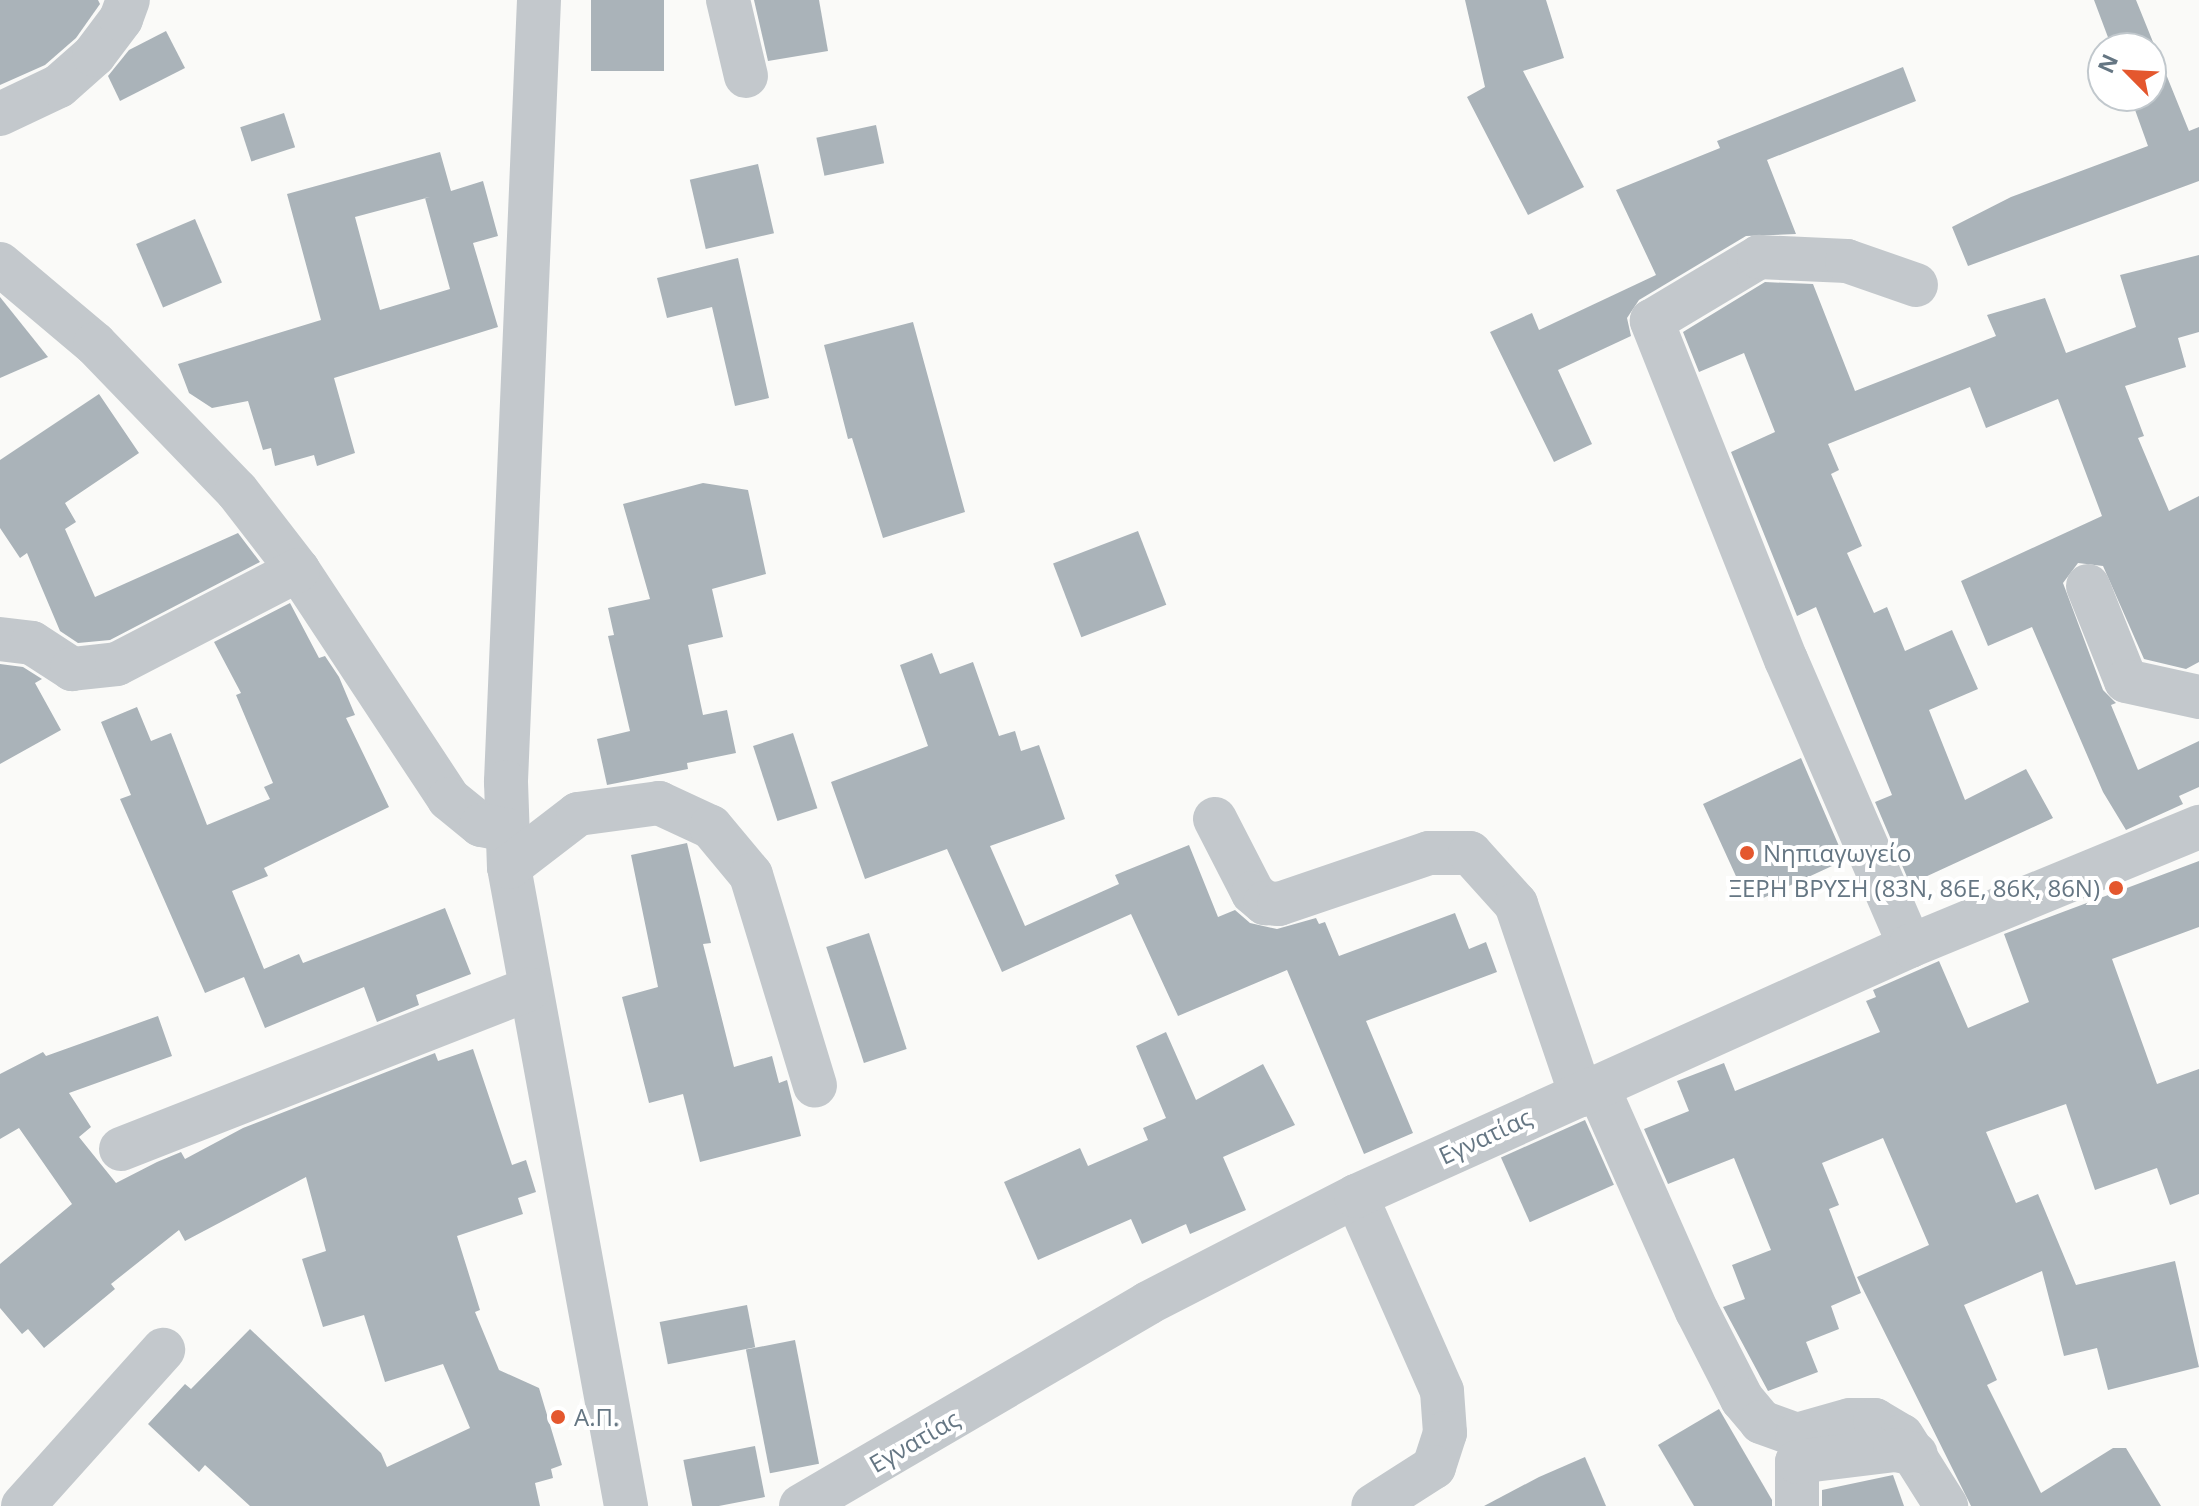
<!DOCTYPE html>
<html>
<head>
<meta charset="utf-8">
<style>
	body { margin:0 }
	#map { position:relative; width:2199px; height:1506px; overflow:hidden; background:#fafaf8; font-family:"Open Sans",sans-serif }
	div>[style] { position:absolute }
	[style*='--x'] { left:calc(var(--x)*1px); top:calc(var(--y)*1px); width:calc(var(--w)*1px); rotate:calc(var(--a)*1deg) }
	.building>* { inset:0; background:#aab3b9; transform-origin:0 0 }
	.minor>* { height:44px; margin:-22px; padding:0 22px; transform-origin:22px; border-radius:22px; background:#c3c8cc }
	.dots>* { width:22px; height:22px; translate:-50% -50%; box-sizing:border-box; border:4px solid #fff; border-radius:50% }
	span { translate:-50% -50%; white-space:nowrap; text-align:center; line-height:1.15; -webkit-text-stroke:8px #fff; paint-order:stroke }
	.poi-label { font-size:24px; color:#657683 }
	.left { translate:0 -50%; text-align:left }
	.right { translate:-100% -50%; text-align:right }
	.street-label { font-size:24px; color:#657683 }
	.north { position:absolute; left:2087px; top:32px; width:80px; height:80px; box-sizing:border-box; background:#fff; border:2px solid #c1c8cd; border-radius:50%; rotate:294deg; font-size:22px; font-weight:700; line-height:32px; text-align:center; color:#657683 }
	.north::after { content:''; display:block; margin:auto; width:28px; height:36px; background:#e4572e; clip-path:polygon(50% 0,100% 100%,50% 72%,0 100%) }
</style>
</head>
<body>
<div id="map">
	<div class="building">
		<i style="clip-path:polygon(0 0,98px 0,100px 4px,76px 38px,45px 65px,0 85px)"></i>
		<i style="left:591px;top:0;width:73px;height:71px"></i>
		<i style="clip-path:polygon(754px 0,819px 0,828px 51px,768px 61px)"></i>
		<i style="clip-path:polygon(1465px 0,1546px 0,1564px 58px,1523px 71px,1584px 187px,1528px 215px,1467px 97px,1485px 87px)"></i>
		<i style="clip-path:polygon(2094px 0,2136px 0,2189px 131px,2199px 127px,2199px 181px,1968px 266px,1952px 227px,2011px 197px,2148px 146px,2130px 96px,2151px 96px,2151px 48px,2112px 48px)"></i>
		<i style="clip-path:polygon(166px 31px,185px 68px,120px 101px,108px 76px,129px 50px)"></i>
		<i style="clip-path:polygon(1903px 67px,1916px 101px,1767px 160px,1796px 234px,1746px 236px,1639px 300px,1627px 318px,1631px 336px,1558px 370px,1592px 444px,1554px 462px,1490px 332px,1532px 313px,1539px 330px,1656px 275px,1616px 190px,1720px 148px,1717px 141px)"></i>
		<i style="left:284px;top:113px;width:36px;height:46px;rotate:72deg"></i>
		<i style="left:876px;top:125px;width:39px;height:61px;rotate:78deg"></i>
		<i style="clip-path:polygon(evenodd,440px 152px,451px 191px,483px 181px,498px 236px,473px 243px,498px 327px,334px 378px,355px 453px,317px 466px,314px 455px,275px 466px,271px 448px,263px 450px,248px 401px,212px 408px,189px 393px,178px 364px,321px 320px,287px 194px,440px 152px,430px 197px,425px 198px,450px 289px,380px 310px,355px 217px,430px 197px)"></i>
		<i style="left:758px;top:164px;width:71px;height:70px;rotate:77deg"></i>
		<i style="left:195px;top:219px;width:69px;height:64px;rotate:67deg"></i>
		<i style="clip-path:polygon(2199px 255px,2199px 332px,2178px 338px,2186px 367px,2125px 386px,2144px 436px,2138px 438px,2169px 511px,2199px 496px,2199px 662px,2186px 669px,2144px 659px,2103px 566px,2078px 563px,2063px 583px,2103px 690px,2116px 703px,2111px 705px,2138px 770px,2199px 741px,2199px 787px,2179px 796px,2183px 804px,2126px 830px,2103px 792px,2032px 627px,1988px 646px,1961px 581px,2102px 516px,2058px 399px,1986px 428px,1970px 387px,1828px 444px,1839px 470px,1831px 474px,1862px 546px,1847px 553px,1874px 613px,1887px 607px,1905px 651px,1952px 630px,1978px 689px,1929px 710px,1965px 800px,2026px 769px,2053px 818px,1910px 884px,1875px 802px,1892px 795px,1816px 607px,1797px 616px,1731px 452px,1775px 432px,1744px 353px,1699px 372px,1683px 332px,1765px 282px,1813px 284px,1855px 391px,1996px 336px,1987px 315px,2045px 298px,2066px 353px,2136px 327px,2120px 275px)"></i>
		<i style="clip-path:polygon(738px 258px,769px 398px,735px 406px,712px 307px,667px 318px,657px 278px)"></i>
		<i style="clip-path:polygon(0 297px,48px 357px,0 378px)"></i>
		<i style="clip-path:polygon(913px 322px,965px 512px,883px 538px,852px 438px,848px 439px,824px 345px)"></i>
		<i style="clip-path:polygon(99px 394px,139px 453px,65px 503px,76px 522px,65px 529px,95px 597px,238px 533px,260px 562px,110px 640px,78px 643px,60px 631px,27px 553px,20px 558px,0 528px,0 460px)"></i>
		<i style="clip-path:polygon(703px 483px,748px 490px,766px 574px,712px 589px,723px 637px,688px 645px,703px 715px,727px 710px,736px 753px,687px 763px,688px 769px,607px 785px,597px 739px,630px 731px,608px 636px,614px 635px,608px 608px,650px 599px,623px 504px)"></i>
		<i style="left:1138px;top:531px;width:79px;height:91px;rotate:69deg"></i>
		<i style="clip-path:polygon(290px 603px,319px 658px,325px 656px,339px 677px,355px 715px,346px 718px,389px 807px,264px 868px,268px 876px,232px 891px,264px 969px,299px 954px,303px 963px,445px 908px,471px 974px,416px 995px,419px 1005px,377px 1022px,364px 987px,265px 1028px,244px 977px,205px 993px,120px 799px,131px 795px,101px 722px,137px 707px,151px 741px,171px 733px,207px 825px,270px 799px,264px 787px,273px 783px,236px 695px,241px 693px,214px 642px)"></i>
		<i style="clip-path:polygon(932px 653px,940px 674px,973px 662px,999px 736px,1015px 731px,1021px 751px,1039px 745px,1065px 819px,990px 846px,1025px 926px,1119px 884px,1115px 875px,1189px 845px,1218px 917px,1235px 910px,1250px 923px,1277px 929px,1316px 918px,1319px 924px,1325px 922px,1339px 956px,1455px 913px,1469px 949px,1486px 942px,1497px 972px,1366px 1021px,1413px 1133px,1364px 1154px,1287px 970px,1178px 1016px,1131px 914px,1002px 972px,947px 849px,865px 879px,831px 782px,928px 746px,900px 665px)"></i>
		<i style="clip-path:polygon(0 664px,23px 667px,42px 679px,35px 683px,61px 730px,0 764px)"></i>
		<i style="left:793px;top:733px;width:79px;height:42px;rotate:72deg"></i>
		<i style="clip-path:polygon(1801px 758px,1845px 860px,1761px 899px,1752px 879px,1740px 885px,1703px 804px)"></i>
		<i style="clip-path:polygon(687px 843px,711px 943px,703px 944px,734px 1067px,772px 1056px,779px 1083px,787px 1080px,801px 1136px,700px 1162px,683px 1094px,649px 1103px,622px 997px,658px 987px,631px 855px)"></i>
		<i style="clip-path:polygon(2199px 861px,2199px 927px,2112px 959px,2157px 1084px,2199px 1069px,2199px 1194px,2170px 1205px,2157px 1168px,2095px 1190px,2066px 1104px,1986px 1132px,2016px 1203px,2038px 1194px,2076px 1285px,2175px 1261px,2199px 1367px,2108px 1390px,2097px 1348px,2064px 1356px,2042px 1271px,1964px 1305px,1997px 1380px,1987px 1385px,2041px 1493px,2113px 1448px,2126px 1448px,2161px 1506px,1971px 1506px,1857px 1277px,1929px 1245px,1883px 1138px,1822px 1163px,1839px 1205px,1829px 1209px,1861px 1293px,1831px 1306px,1839px 1329px,1806px 1342px,1818px 1372px,1768px 1391px,1723px 1307px,1745px 1299px,1732px 1265px,1771px 1250px,1734px 1158px,1668px 1184px,1644px 1129px,1689px 1111px,1677px 1081px,1724px 1063px,1735px 1091px,1880px 1032px,1866px 1001px,1876px 997px,1873px 990px,1939px 961px,1968px 1028px,2029px 1002px,2004px 934px)"></i>
		<i style="left:869px;top:933px;width:122px;height:45px;rotate:72deg"></i>
		<i style="clip-path:polygon(158px 1016px,172px 1056px,69px 1093px,91px 1127px,79px 1137px,116px 1183px,157px 1162px,181px 1152px,185px 1159px,243px 1128px,435px 1053px,438px 1061px,473px 1049px,512px 1165px,526px 1160px,536px 1192px,518px 1198px,523px 1214px,457px 1236px,480px 1310px,475px 1312px,499px 1370px,539px 1388px,562px 1465px,551px 1469px,553px 1478px,535px 1483px,540px 1506px,250px 1506px,205px 1465px,199px 1472px,148px 1424px,185px 1384px,191px 1389px,250px 1329px,381px 1453px,387px 1467px,470px 1428px,443px 1364px,385px 1382px,364px 1315px,323px 1327px,302px 1259px,326px 1251px,306px 1177px,185px 1241px,179px 1230px,111px 1284px,115px 1289px,44px 1348px,28px 1329px,22px 1334px,0 1308px,0 1264px,72px 1204px,19px 1128px,0 1139px,0 1074px,43px 1052px,46px 1056px)"></i>
		<i style="clip-path:polygon(1166px 1032px,1196px 1100px,1263px 1064px,1295px 1125px,1223px 1157px,1246px 1210px,1190px 1234px,1186px 1224px,1142px 1244px,1131px 1219px,1038px 1260px,1004px 1182px,1080px 1148px,1088px 1166px,1148px 1140px,1143px 1128px,1166px 1118px,1136px 1046px)"></i>
		<i style="left:1585px;top:1120px;width:71px;height:92px;rotate:66deg"></i>
		<i style="left:747px;top:1305px;width:43px;height:89px;rotate:79deg"></i>
		<i style="left:795px;top:1340px;width:126px;height:50px;rotate:79deg"></i>
		<i style="clip-path:polygon(1719px 1409px,1772px 1500px,1772px 1506px,1694px 1506px,1658px 1445px)"></i>
		<i style="left:755px;top:1446px;width:52px;height:73px;rotate:79deg"></i>
		<i style="clip-path:polygon(1585px 1457px,1606px 1506px,1484px 1506px,1539px 1477px)"></i>
		<i style="clip-path:polygon(1893px 1475px,1904px 1506px,1822px 1506px,1822px 1490px)"></i>
	</div>
	<div class="minor">
		<i style="--x:539;--y:0;--w:783;--a:92.42"></i>
		<i style="--x:506;--y:782;--w:85;--a:88"></i>
		<i style="--x:509;--y:867;--w:650;--a:79.62"></i>
		<i style="--x:728;--y:0;--w:78;--a:76.7"></i>
		<i style="--x:0;--y:114;--w:65;--a:-25.4"></i>
		<i style="--x:59;--y:86;--w:47;--a:-41.5"></i>
		<i style="--x:94;--y:55;--w:45;--a:-53.1"></i>
		<i style="--x:121;--y:19;--w:20;--a:-70"></i>
		<i style="--x:0;--y:264;--w:124;--a:40.1"></i>
		<i style="--x:95;--y:344;--w:204;--a:46"></i>
		<i style="--x:237;--y:491;--w:100;--a:52.3"></i>
		<i style="--x:298;--y:570;--w:274;--a:56.6"></i>
		<i style="--x:449;--y:799;--w:41;--a:39.1"></i>
		<i style="--x:481;--y:825;--w:26;--a:11"></i>
		<i style="--x:2088;--y:586;--w:102;--a:68.2"></i>
		<i style="--x:2126;--y:681;--w:75;--a:12.4"></i>
		<i style="--x:0;--y:639;--w:32;--a:7"></i>
		<i style="--x:32;--y:643;--w:48;--a:33"></i>
		<i style="--x:72;--y:669;--w:45;--a:-6.3"></i>
		<i style="--x:117;--y:664;--w:204;--a:-27.4"></i>
		<i style="--x:1215;--y:819;--w:83;--a:62.8"></i>
		<i style="--x:1253;--y:893;--w:16;--a:40"></i>
		<i style="--x:1265;--y:903;--w:14;--a:4"></i>
		<i style="--x:1279;--y:904;--w:158;--a:-18.8"></i>
		<i style="--x:1429;--y:853;--w:41;--a:0"></i>
		<i style="--x:1470;--y:853;--w:69;--a:48"></i>
		<i style="--x:1516;--y:904;--w:202;--a:71.2"></i>
		<i style="--x:509;--y:867;--w:87;--a:-37.5"></i>
		<i style="--x:578;--y:814;--w:82;--a:-7.7"></i>
		<i style="--x:659;--y:803;--w:57;--a:24.8"></i>
		<i style="--x:711;--y:827;--w:62;--a:50.2"></i>
		<i style="--x:751;--y:875;--w:220;--a:73.1"></i>
		<i style="--x:1910;--y:946;--w:312;--a:-113.4"></i>
		<i style="--x:1786;--y:660;--w:365;--a:-111.6"></i>
		<i style="--x:1652;--y:321;--w:125;--a:-30.9"></i>
		<i style="--x:1759;--y:257;--w:88;--a:2.6"></i>
		<i style="--x:1847;--y:261;--w:73;--a:19.2"></i>
		<i style="--x:1598;--y:1088;--w:244;--a:66.1"></i>
		<i style="--x:1697;--y:1311;--w:99;--a:62.9"></i>
		<i style="--x:1742;--y:1399;--w:30;--a:50"></i>
		<i style="--x:1761;--y:1422;--w:38;--a:20"></i>
		<i style="--x:1797;--y:1435;--w:55;--a:-15.8"></i>
		<i style="--x:1850;--y:1420;--w:25;--a:0"></i>
		<i style="--x:1875;--y:1420;--w:31;--a:31"></i>
		<i style="--x:1902;--y:1436;--w:83;--a:57.8"></i>
		<i style="--x:121;--y:1149;--w:438;--a:-21.4"></i>
		<i style="--x:1356;--y:1196;--w:213;--a:66.2"></i>
		<i style="--x:1442;--y:1391;--w:42;--a:85.9"></i>
		<i style="--x:1445;--y:1433;--w:36;--a:108"></i>
		<i style="--x:1434;--y:1467;--w:72;--a:147.4"></i>
		<i style="--x:23;--y:1506;--w:210;--a:-48.1"></i>
		<i style="--x:801;--y:1506;--w:402;--a:-30.3"></i>
		<i style="--x:1148;--y:1303;--w:234;--a:-27.2"></i>
		<i style="--x:1356;--y:1196;--w:608;--a:-24.29"></i>
		<i style="--x:1910;--y:946;--w:313;--a:-22.4"></i>
		<i style="--x:1797;--y:1506;--w:44;--a:-90"></i>
		<i style="--x:1797;--y:1462;--w:99;--a:-7"></i>
		<i style="--x:1895;--y:1450;--w:21;--a:11"></i>
	</div>
	<div class="dots">
		<i style="left:1747px;top:853px;background:#e4572e"></i>
		<i style="left:2116px;top:888px;background:#e4572e"></i>
		<i style="left:558px;top:1417px;background:#e4572e"></i>
	</div>
	<div class="poi-label">
		<span class="left" style="left:1763px;top:853px">Νηπιαγωγείο</span>
		<span class="right" style="left:2100px;top:888px">ΞΕΡΗ ΒΡΥΣΗ (83Ν, 86Ε, 86Κ, 86Ν)</span>
		<span class="left" style="left:574px;top:1417px">Α.Π.</span>
	</div>
	<div class="street-label">
		<span style="left:1485px;top:1136px;rotate:-25deg">Εγνατίας</span>
		<span style="left:914px;top:1441px;rotate:-30deg">Εγνατίας</span>
	</div>
	<div class="north">N</div>
</div>
</body>
</html>
